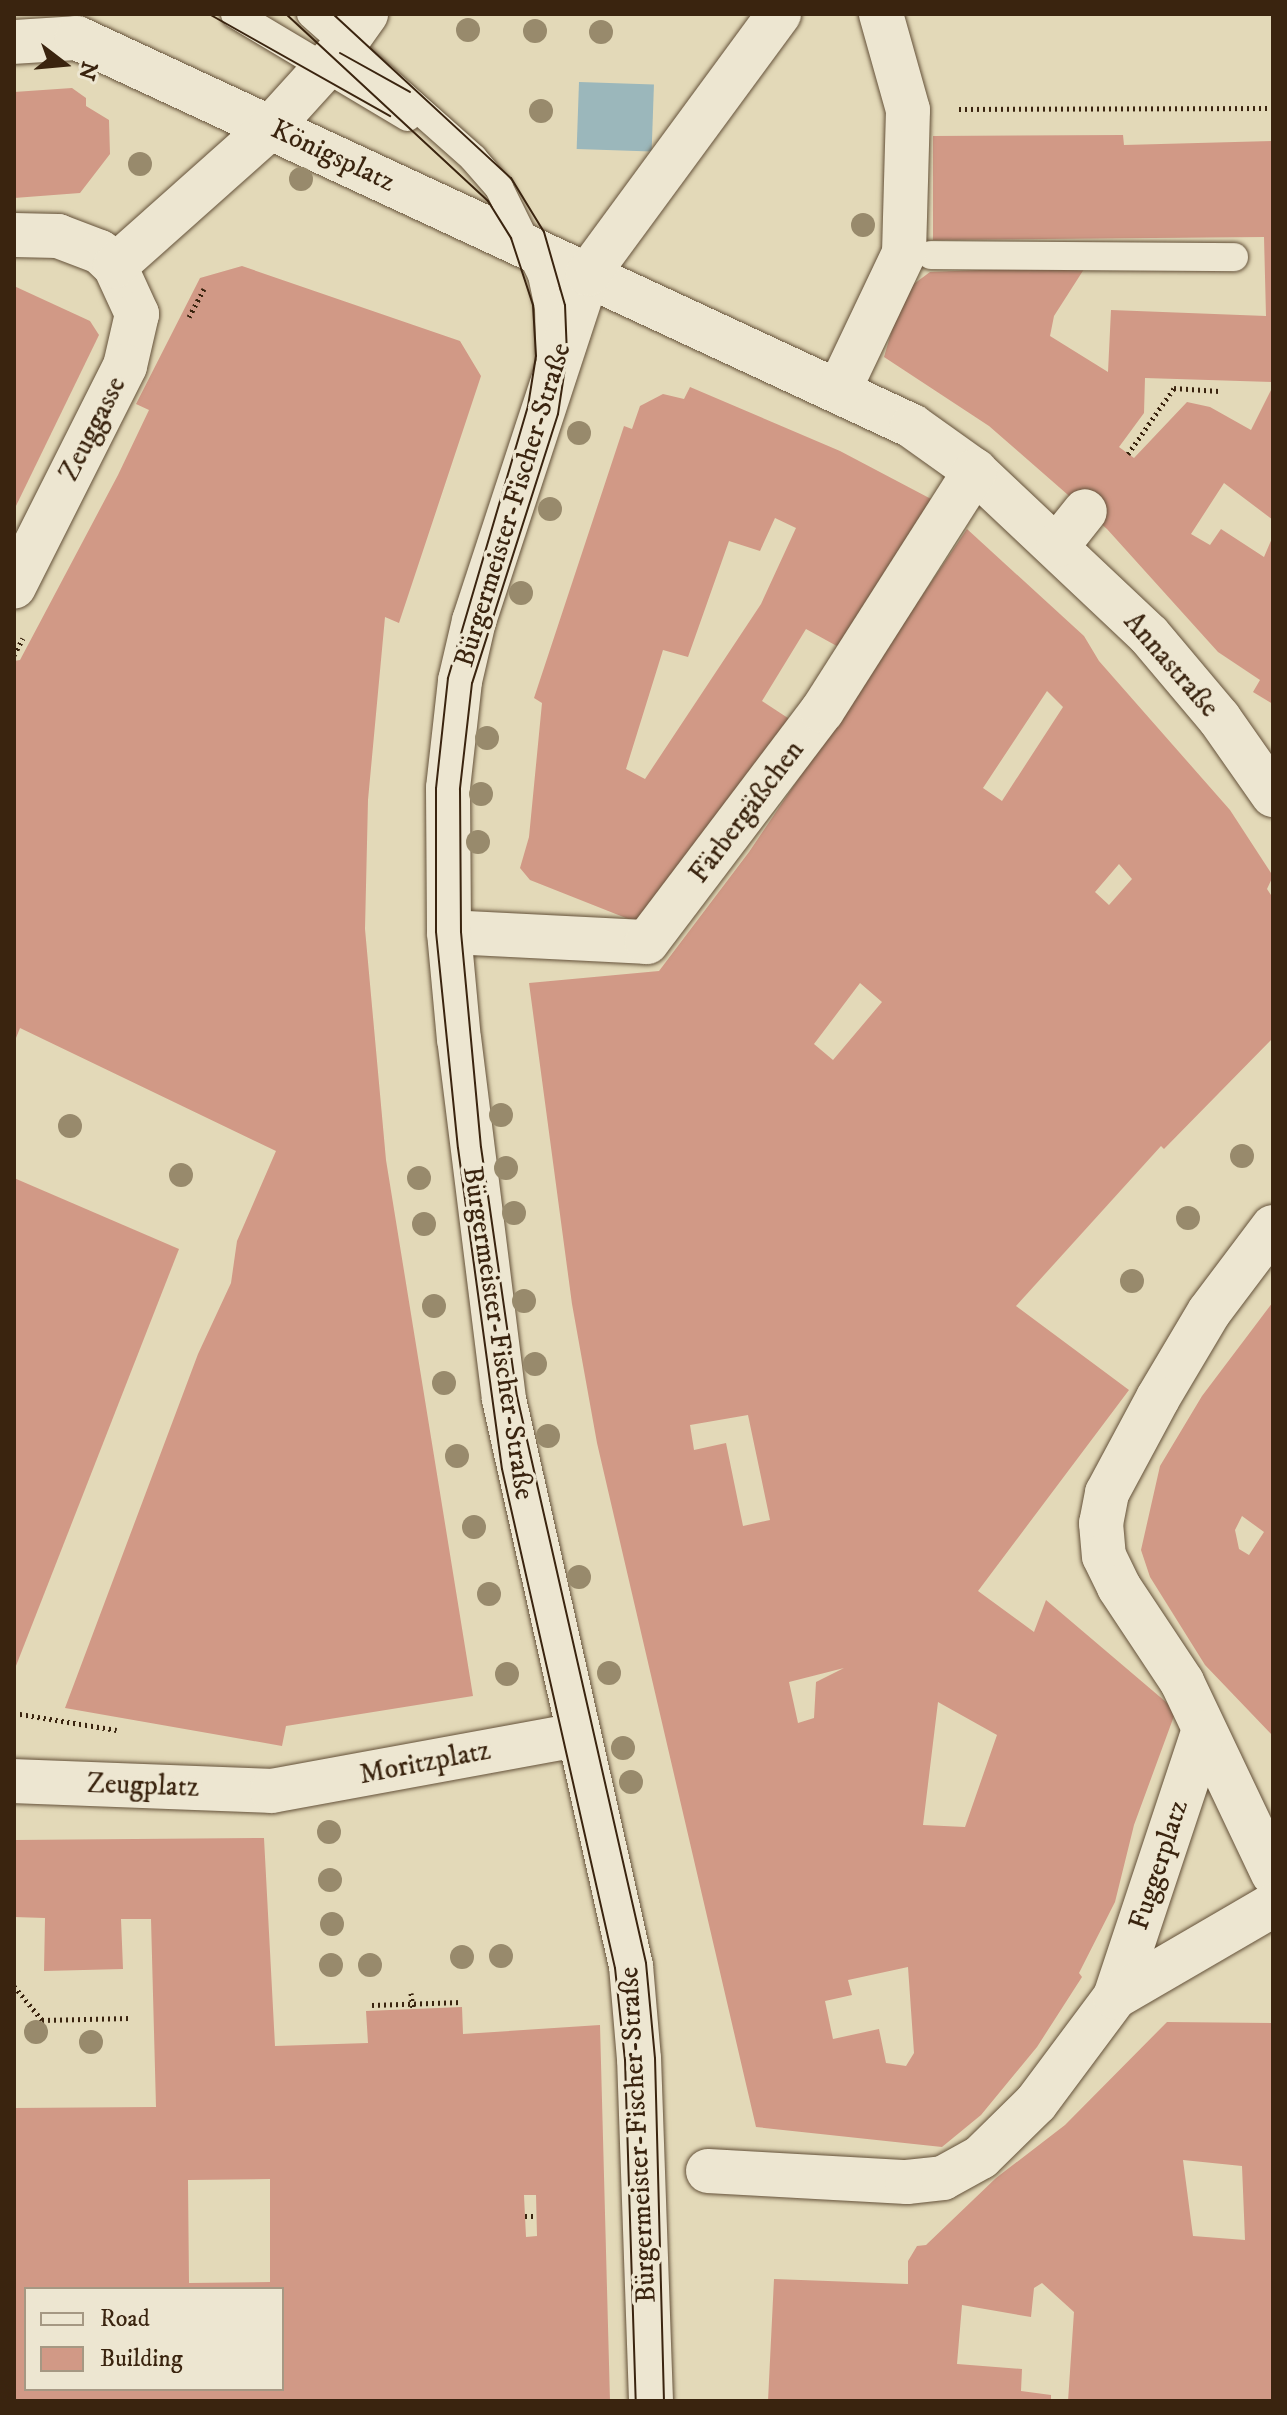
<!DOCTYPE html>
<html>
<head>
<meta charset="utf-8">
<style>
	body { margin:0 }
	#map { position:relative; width:1287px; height:2415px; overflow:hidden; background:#e3d9b8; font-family:"IM FELL DW Pica",serif }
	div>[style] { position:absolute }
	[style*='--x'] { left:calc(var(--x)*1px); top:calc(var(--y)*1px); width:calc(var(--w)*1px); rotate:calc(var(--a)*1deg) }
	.water>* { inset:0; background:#9bb7bb; transform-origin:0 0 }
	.building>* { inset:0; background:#d19986 }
	.path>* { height:5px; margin-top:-2.5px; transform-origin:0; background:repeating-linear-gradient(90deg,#3a240f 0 2px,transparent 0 6px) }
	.roads { filter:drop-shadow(0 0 2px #645139) drop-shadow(0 0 2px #645139) }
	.lane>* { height:28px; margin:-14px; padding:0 14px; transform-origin:14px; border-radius:14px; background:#ede6d1 }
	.street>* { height:44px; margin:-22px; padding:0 22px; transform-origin:22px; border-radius:22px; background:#ede6d1 }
	.tram>* { height:2px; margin:-1px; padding:0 1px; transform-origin:1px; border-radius:1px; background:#3a240f }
	.trees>* { width:24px; height:24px; margin:-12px; border-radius:50%; background:#988a6c }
	span { translate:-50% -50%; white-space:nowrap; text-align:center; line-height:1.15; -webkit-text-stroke:7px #ede6d1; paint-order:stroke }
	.street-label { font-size:28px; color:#3a240f }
	.frame { position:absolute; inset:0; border:16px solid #3a240f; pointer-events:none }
	.legend { position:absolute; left:24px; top:2287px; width:260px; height:104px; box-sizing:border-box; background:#ede6d1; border:2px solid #a59883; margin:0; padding:10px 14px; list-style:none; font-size:24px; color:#3a240f }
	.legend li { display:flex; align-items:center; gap:16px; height:40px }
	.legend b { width:40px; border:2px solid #a59883 }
	.north { position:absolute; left:24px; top:24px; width:80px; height:80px; -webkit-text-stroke:6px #ede6d1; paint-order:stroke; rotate:106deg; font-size:22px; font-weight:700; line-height:32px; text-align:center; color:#3a240f }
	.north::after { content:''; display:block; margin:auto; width:28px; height:36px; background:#3a240f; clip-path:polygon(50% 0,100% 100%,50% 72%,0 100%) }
</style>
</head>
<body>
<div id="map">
	<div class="water">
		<i style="left:579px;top:82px;width:75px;height:67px;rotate:2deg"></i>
	</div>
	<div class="building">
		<i style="clip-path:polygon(72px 88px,86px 98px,86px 106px,109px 120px,110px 154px,80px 193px,14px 198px,14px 92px)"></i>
		<i style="clip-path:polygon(1123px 135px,1124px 145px,1273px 141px,1273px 382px,1145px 378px,1144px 413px,1119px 447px,1134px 458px,1187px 402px,1210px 407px,1251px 430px,1273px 386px,1273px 520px,1224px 483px,1191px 534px,1210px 545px,1221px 529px,1264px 557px,1273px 536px,1273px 704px,1253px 692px,1260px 680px,1218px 652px,1107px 529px,989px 426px,884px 357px,903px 292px,930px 272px,1086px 266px,1054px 316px,1050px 336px,1108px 372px,1111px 310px,1266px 316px,1264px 237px,933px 240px,933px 136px)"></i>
		<i style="clip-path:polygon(242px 266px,460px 341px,481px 376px,399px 623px,385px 617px,368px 800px,365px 929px,386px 1160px,473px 1696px,286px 1726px,282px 1746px,65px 1708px,198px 1354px,231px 1283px,237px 1241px,276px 1151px,20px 1028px,14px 1043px,14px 661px,20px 660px,118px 475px,149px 410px,136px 404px,200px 278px)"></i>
		<i style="clip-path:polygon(14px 286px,90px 321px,99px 335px,14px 510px)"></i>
		<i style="clip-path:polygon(evenodd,690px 387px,840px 451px,933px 500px,844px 650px,806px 629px,762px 701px,797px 724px,636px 922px,530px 880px,520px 868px,529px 837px,542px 703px,534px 698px,624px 426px,632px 429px,640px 406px,663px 394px,684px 399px,690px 387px,775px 518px,796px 528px,761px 604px,645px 779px,626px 769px,663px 650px,688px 657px,729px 541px,760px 551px,775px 518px)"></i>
		<i style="clip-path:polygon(evenodd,967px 529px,1084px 636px,1099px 661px,1230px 810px,1273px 876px,1267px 889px,1273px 898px,1273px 1038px,1164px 1149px,1161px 1146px,1016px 1306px,1129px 1390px,978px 1591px,1034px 1632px,1046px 1600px,1173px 1708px,1174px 1716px,1134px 1825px,1115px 1902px,1079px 1973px,1082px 1977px,1037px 2047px,981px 2115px,942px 2147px,756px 2127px,597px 1443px,572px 1304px,529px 983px,659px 971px,749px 852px,967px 529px,1047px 691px,1063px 707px,1002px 801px,983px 788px,1047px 691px,967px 529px,1119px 864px,1132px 879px,1109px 905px,1095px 892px,1119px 864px,967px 529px,860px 983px,882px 1002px,833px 1060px,814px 1044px,860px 983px,967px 529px,748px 1415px,770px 1520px,743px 1526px,726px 1443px,694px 1450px,690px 1425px,748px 1415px,967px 529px,844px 1668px,816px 1682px,814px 1718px,798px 1723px,789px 1682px,844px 1668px,967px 529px,938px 1702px,997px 1735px,965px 1827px,923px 1825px,938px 1702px,967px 529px,908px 1967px,914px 2053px,906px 2066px,886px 2063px,879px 2029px,833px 2039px,825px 2001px,852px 1995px,848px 1980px,908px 1967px)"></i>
		<i style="clip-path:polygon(14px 1178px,179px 1249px,14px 1671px)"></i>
		<i style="clip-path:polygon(evenodd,1273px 1302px,1273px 1736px,1205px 1665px,1150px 1577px,1141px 1550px,1160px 1466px,1202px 1396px,1273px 1302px,1242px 1516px,1264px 1532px,1249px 1555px,1239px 1549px,1235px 1530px,1242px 1516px)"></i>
		<i style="clip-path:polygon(evenodd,264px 1838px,275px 2046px,368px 2043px,366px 2011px,462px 2007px,463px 2034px,600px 2025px,610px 2401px,14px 2401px,14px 2108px,156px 2107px,151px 1919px,121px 1919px,123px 1969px,44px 1971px,45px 1918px,14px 1917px,14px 1840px,264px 1838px,270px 2179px,270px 2282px,189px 2283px,188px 2180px,270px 2179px,264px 1838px,524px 2195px,536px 2195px,537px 2236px,526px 2237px,524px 2195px,264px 1838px,26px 2289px,282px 2289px,282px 2389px,26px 2389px,26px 2289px)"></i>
		<i style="clip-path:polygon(evenodd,1167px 2022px,1273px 2023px,1273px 2401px,1068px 2401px,1074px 2312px,1042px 2283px,1034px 2288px,1031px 2317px,962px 2305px,957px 2364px,1022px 2369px,1021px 2391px,1051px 2395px,1051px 2401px,768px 2401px,774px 2279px,908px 2284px,908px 2261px,917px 2246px,926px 2245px,996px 2178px,1065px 2125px,1167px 2022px,1183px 2160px,1242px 2166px,1245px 2240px,1193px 2236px,1183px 2160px)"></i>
	</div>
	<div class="path">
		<i style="--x:959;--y:109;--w:314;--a:-0.2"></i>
		<i style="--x:189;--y:317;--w:32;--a:-62"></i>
		<i style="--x:1128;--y:454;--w:80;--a:-55.1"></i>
		<i style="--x:1174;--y:388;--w:45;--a:3.8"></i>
		<i style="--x:14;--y:655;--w:19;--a:-62"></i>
		<i style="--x:14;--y:1713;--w:104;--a:9.4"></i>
		<i style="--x:14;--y:1986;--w:44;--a:50.5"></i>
		<i style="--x:42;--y:2020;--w:88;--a:-1.3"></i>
		<i style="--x:411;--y:1993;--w:16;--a:83"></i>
		<i style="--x:372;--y:2005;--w:90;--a:-1.9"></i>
		<i style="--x:525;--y:2216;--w:11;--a:0"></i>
	</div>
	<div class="roads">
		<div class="lane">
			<i style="--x:235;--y:14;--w:201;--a:30.8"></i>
			<i style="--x:311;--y:14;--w:217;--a:41.6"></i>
			<i style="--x:473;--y:158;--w:40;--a:49"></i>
			<i style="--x:499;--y:188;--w:97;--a:63.7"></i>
			<i style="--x:542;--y:275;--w:33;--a:78"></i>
			<i style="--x:549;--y:307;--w:48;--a:88.8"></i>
			<i style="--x:931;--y:255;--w:303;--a:0.4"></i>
		</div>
		<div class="street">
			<i style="--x:14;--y:42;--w:63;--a:-3.6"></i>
			<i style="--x:77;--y:38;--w:921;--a:24.92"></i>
			<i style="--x:912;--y:426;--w:77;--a:35.5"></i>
			<i style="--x:975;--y:471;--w:239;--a:43.3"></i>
			<i style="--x:1149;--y:635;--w:109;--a:49.9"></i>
			<i style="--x:1219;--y:718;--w:94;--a:55"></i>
			<i style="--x:14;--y:235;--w:44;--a:1.3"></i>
			<i style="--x:58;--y:236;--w:45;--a:20.9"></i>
			<i style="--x:100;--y:252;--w:21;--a:43"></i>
			<i style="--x:115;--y:266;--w:53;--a:65.4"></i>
			<i style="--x:137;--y:314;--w:53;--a:103"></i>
			<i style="--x:125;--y:366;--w:247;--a:116.7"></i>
			<i style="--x:115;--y:266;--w:209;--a:-41.7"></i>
			<i style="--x:271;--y:127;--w:101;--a:-47.8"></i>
			<i style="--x:339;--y:52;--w:47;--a:-54.6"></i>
			<i style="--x:839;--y:390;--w:152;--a:-64.6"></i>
			<i style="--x:904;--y:253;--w:143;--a:-88.4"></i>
			<i style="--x:908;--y:110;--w:100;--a:-105.7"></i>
			<i style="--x:1058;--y:545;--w:43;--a:-51.5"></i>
			<i style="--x:449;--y:932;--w:198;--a:2.9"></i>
			<i style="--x:647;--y:942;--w:290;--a:-52.9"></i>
			<i style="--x:822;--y:711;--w:285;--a:-57.5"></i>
			<i style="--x:1273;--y:1227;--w:106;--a:127"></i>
			<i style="--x:1209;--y:1312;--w:100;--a:120.7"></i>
			<i style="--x:1158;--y:1398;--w:108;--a:118.2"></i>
			<i style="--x:1107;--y:1493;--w:31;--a:101"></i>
			<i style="--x:1101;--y:1523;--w:33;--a:85"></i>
			<i style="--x:1104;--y:1556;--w:34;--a:64"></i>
			<i style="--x:1119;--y:1587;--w:114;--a:56.4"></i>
			<i style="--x:1182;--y:1682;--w:212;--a:64.6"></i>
			<i style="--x:14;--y:1781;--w:258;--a:2.2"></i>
			<i style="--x:272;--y:1791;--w:311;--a:-10.4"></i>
			<i style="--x:1115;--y:1997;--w:279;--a:-71.6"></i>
			<i style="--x:708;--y:2171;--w:199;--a:3.2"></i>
			<i style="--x:907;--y:2182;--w:36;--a:-6"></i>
			<i style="--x:943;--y:2178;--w:43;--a:-28.9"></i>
			<i style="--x:981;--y:2157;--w:77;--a:-44.5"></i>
			<i style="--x:1036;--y:2103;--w:132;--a:-53.3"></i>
			<i style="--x:1115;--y:1997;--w:183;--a:-30.2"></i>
			<i style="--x:651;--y:2401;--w:342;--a:-92"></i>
			<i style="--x:639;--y:2059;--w:93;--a:-94.9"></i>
			<i style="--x:631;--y:1966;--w:581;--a:-102.63"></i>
			<i style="--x:504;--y:1399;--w:362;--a:-97.1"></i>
			<i style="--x:459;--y:1040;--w:108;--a:-95.3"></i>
			<i style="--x:449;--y:932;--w:144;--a:-90.4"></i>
			<i style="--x:448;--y:788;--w:108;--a:-83.6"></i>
			<i style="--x:460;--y:681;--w:62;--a:-76.9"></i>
			<i style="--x:474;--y:621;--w:365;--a:-71.8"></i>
			<i style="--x:588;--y:274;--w:323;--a:-53.7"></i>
		</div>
	</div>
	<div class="tram">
		<i style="--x:209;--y:14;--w:208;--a:29.4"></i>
		<i style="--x:286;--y:14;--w:275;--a:42.8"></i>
		<i style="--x:488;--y:201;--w:44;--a:58.1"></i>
		<i style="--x:511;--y:238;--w:71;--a:71.8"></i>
		<i style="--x:533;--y:305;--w:51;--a:86.6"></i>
		<i style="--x:536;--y:356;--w:51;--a:99.1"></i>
		<i style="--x:528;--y:406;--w:284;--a:106.4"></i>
		<i style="--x:448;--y:678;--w:111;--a:96.2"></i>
		<i style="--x:436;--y:788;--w:144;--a:90"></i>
		<i style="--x:436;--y:932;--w:217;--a:84.2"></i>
		<i style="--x:458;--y:1148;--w:324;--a:82.2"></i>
		<i style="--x:502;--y:1469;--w:512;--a:77.24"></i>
		<i style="--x:615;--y:1968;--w:93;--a:83.8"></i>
		<i style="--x:625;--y:2060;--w:341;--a:88.2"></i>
		<i style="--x:333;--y:14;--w:242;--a:42.7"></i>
		<i style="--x:511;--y:178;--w:63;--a:58.6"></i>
		<i style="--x:544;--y:232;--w:76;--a:74"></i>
		<i style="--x:565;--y:305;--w:50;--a:87.7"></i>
		<i style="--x:567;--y:355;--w:60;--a:98.7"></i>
		<i style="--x:558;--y:414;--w:282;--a:107.7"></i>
		<i style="--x:472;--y:683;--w:107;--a:96.5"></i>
		<i style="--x:460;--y:789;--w:143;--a:89.6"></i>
		<i style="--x:461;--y:932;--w:216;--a:84.7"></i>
		<i style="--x:481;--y:1147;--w:252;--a:81.8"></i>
		<i style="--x:517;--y:1396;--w:581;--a:77.18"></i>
		<i style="--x:646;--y:1963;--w:95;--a:84.6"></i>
		<i style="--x:655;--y:2058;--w:343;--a:88.5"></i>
		<i style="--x:340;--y:53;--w:80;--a:29.1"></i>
	</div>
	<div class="trees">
		<i style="left:468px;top:30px"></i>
		<i style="left:535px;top:31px"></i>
		<i style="left:601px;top:32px"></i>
		<i style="left:541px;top:111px"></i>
		<i style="left:140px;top:164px"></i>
		<i style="left:301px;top:179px"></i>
		<i style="left:863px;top:225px"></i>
		<i style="left:579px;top:433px"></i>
		<i style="left:550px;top:509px"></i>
		<i style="left:521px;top:593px"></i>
		<i style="left:487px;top:738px"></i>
		<i style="left:481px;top:794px"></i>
		<i style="left:478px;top:842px"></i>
		<i style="left:501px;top:1115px"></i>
		<i style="left:70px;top:1126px"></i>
		<i style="left:1242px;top:1156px"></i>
		<i style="left:506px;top:1168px"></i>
		<i style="left:181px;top:1175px"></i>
		<i style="left:419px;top:1178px"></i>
		<i style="left:514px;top:1213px"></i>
		<i style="left:1188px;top:1218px"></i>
		<i style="left:424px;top:1224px"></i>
		<i style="left:1132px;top:1281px"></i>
		<i style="left:524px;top:1301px"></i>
		<i style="left:434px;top:1306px"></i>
		<i style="left:535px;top:1364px"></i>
		<i style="left:444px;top:1383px"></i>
		<i style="left:548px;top:1436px"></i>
		<i style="left:457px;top:1456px"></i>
		<i style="left:474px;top:1527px"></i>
		<i style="left:579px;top:1577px"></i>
		<i style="left:489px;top:1594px"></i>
		<i style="left:609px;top:1673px"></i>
		<i style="left:507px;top:1674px"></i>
		<i style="left:623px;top:1748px"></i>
		<i style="left:631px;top:1782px"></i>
		<i style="left:329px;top:1832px"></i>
		<i style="left:330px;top:1880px"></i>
		<i style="left:332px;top:1924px"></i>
		<i style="left:501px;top:1956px"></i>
		<i style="left:462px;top:1957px"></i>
		<i style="left:331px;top:1965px"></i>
		<i style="left:370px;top:1965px"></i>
		<i style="left:36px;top:2032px"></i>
		<i style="left:91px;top:2042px"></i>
	</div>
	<div class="street-label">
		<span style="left:333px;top:156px;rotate:25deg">Königsplatz</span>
		<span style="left:93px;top:429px;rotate:-63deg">Zeuggasse</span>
		<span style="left:513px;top:505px;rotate:-73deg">Bürgermeister-Fischer-Straße</span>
		<span style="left:1171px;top:665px;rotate:49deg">Annastraße</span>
		<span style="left:747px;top:812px;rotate:-53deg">Färbergäßchen</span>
		<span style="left:498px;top:1333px;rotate:81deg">Bürgermeister-Fischer-Straße</span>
		<span style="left:425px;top:1763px;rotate:-11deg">Moritzplatz</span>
		<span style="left:143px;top:1786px;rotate:2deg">Zeugplatz</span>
		<span style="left:1159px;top:1865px;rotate:-72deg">Fuggerplatz</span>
		<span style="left:638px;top:2135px;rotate:-93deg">Bürgermeister-Fischer-Straße</span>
	</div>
	<div class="frame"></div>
	<ul class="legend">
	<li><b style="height:10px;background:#ede6d1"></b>Road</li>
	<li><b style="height:22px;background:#d19986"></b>Building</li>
	</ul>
	<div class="north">N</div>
</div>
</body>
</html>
